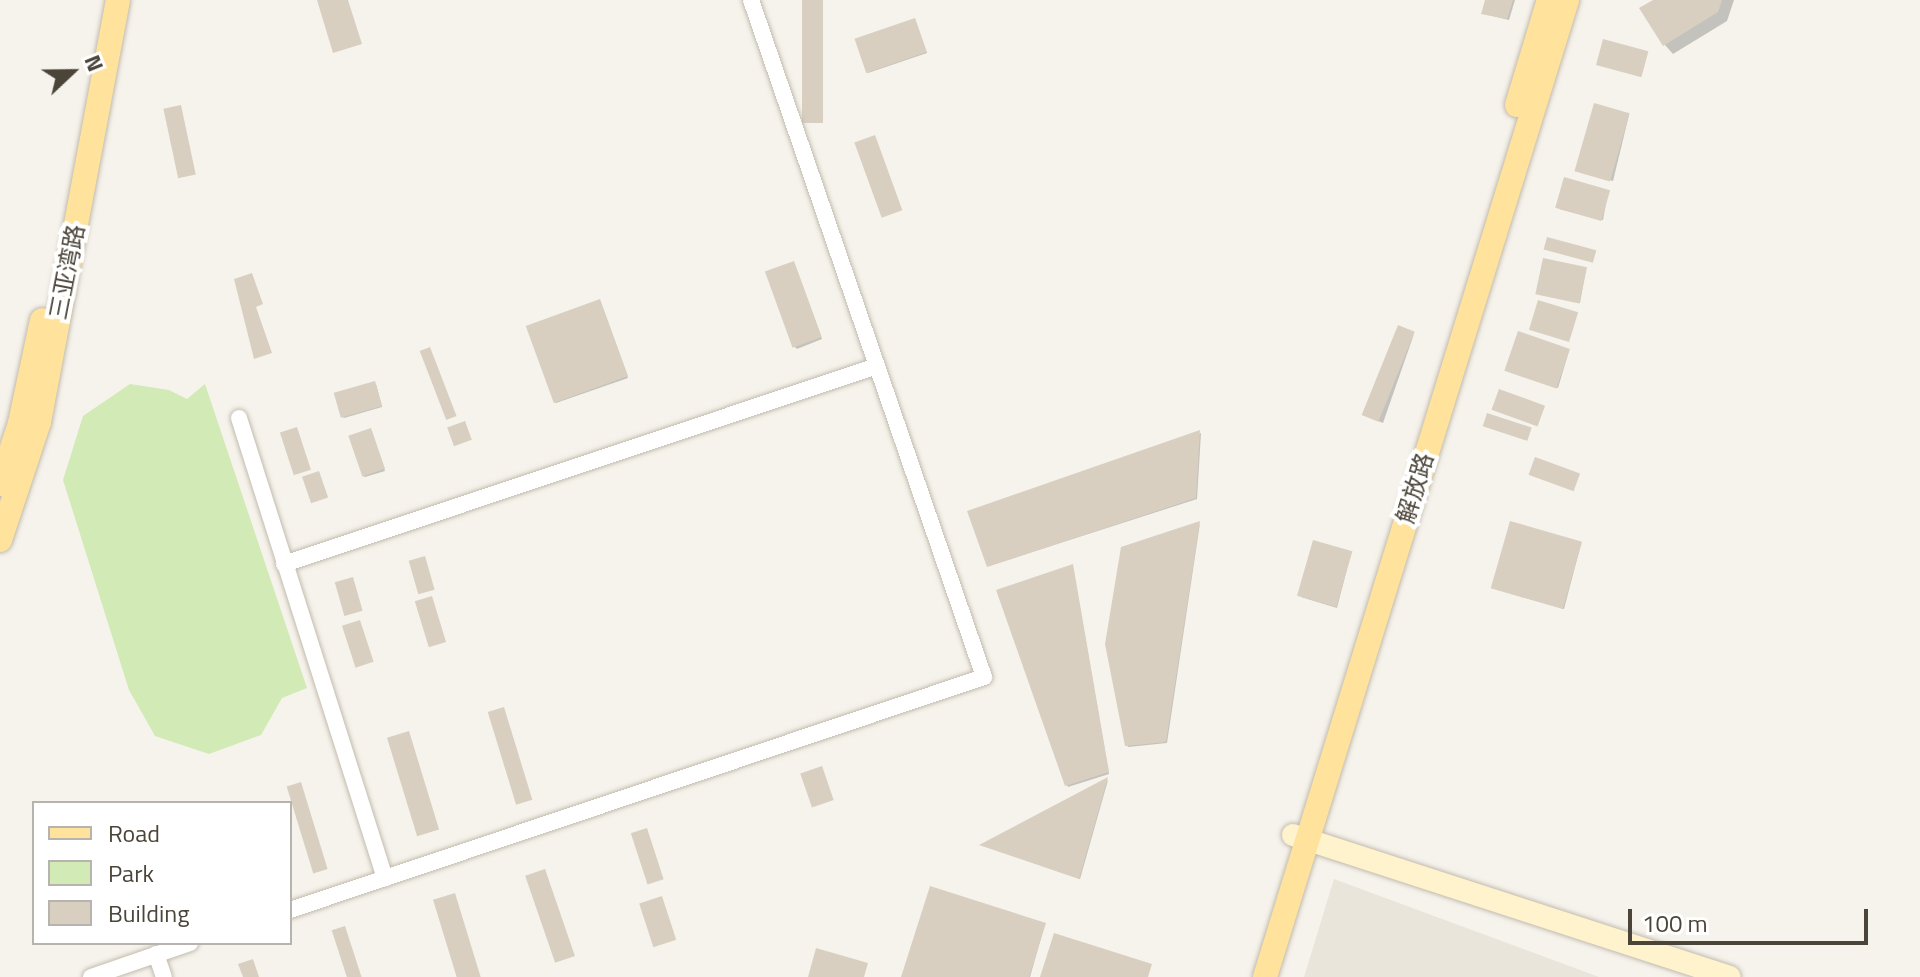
<!DOCTYPE html>
<html>
<head>
<meta charset="utf-8">
<style>
	body { margin:0 }
	#map { position:relative; width:1920px; height:977px; overflow:hidden; background:#f6f3ec; font-family:"Titillium Web","Noto Sans SC",sans-serif }
	div>[style] { position:absolute }
	[style*='--x'] { left:calc(var(--x)*1px); top:calc(var(--y)*1px); width:calc(var(--w)*1px); rotate:calc(var(--a)*1deg) }
	.residential>* { inset:0; background:#eae5da }
	.green>* { inset:0; background:#d2eab5 }
	.shadow>* { inset:0; background:#0003 }
	.building>* { inset:0; background:#d8cfc1; transform-origin:0 0 }
	.roads { filter:drop-shadow(0 0 2px #c2bbae) drop-shadow(0 0 2px #c2bbae) }
	.street>* { height:16px; margin:-8px; padding:0 8px; transform-origin:8px; border-radius:8px; background:#fff }
	.secondary>* { height:22px; margin:-11px; padding:0 11px; transform-origin:11px; border-radius:11px; background:#fff3cd }
	.primary>* { height:24px; margin:-12px; padding:0 12px; transform-origin:12px; border-radius:12px; background:#ffe39c }
	span { translate:-50% -50%; white-space:nowrap; text-align:center; line-height:1.15; -webkit-text-stroke:8px #fff; paint-order:stroke }
	.street-label { font-size:24px; color:#4b4439 }
	.legend { position:absolute; left:32px; top:801px; width:260px; height:144px; box-sizing:border-box; background:#fff; border:2px solid #b7b4b0; margin:0; padding:10px 14px; list-style:none; font-size:24px; color:#4b4439 }
	.legend li { display:flex; align-items:center; gap:16px; height:40px }
	.legend b { width:40px; border:2px solid #b7b4b0 }
	.north { position:absolute; left:32px; top:32px; width:80px; height:80px; -webkit-text-stroke:6px #fff; paint-order:stroke; rotate:68deg; font-size:22px; font-weight:700; line-height:32px; text-align:center; color:#4b4439 }
	.north::after { content:''; display:block; margin:auto; width:28px; height:36px; background:#4b4439; clip-path:polygon(50% 0,100% 100%,50% 72%,0 100%) }
	.scale { position:absolute; left:1628px; top:909px; width:240px; height:36px; box-sizing:border-box; border:4px solid #4b4439; border-top:0; padding-left:10px; font-size:24px; line-height:28px; white-space:nowrap; color:#4b4439; -webkit-text-stroke:6px #fff; paint-order:stroke }
</style>
</head>
<body>
<div id="map">
	<div class="residential">
		<i style="clip-path:polygon(1334px 879px,1599px 977px,1304px 977px)"></i>
	</div>
	<div class="green">
		<i style="clip-path:polygon(130px 384px,169px 390px,187px 399px,205px 384px,307px 688px,282px 698px,261px 735px,209px 754px,155px 736px,129px 690px,63px 480px,83px 416px)"></i>
	</div>
	<div class="shadow">
		<i style="clip-path:polygon(1487px 0,1515px 0,1509px 20px,1484px 14px)"></i>
		<i style="clip-path:polygon(1658px 0,1734px 0,1727px 21px,1673px 54px,1665px 45px)"></i>
		<i style="clip-path:polygon(916px 22px,927px 53px,868px 73px,867px 72px)"></i>
		<i style="clip-path:polygon(1629px 115px,1613px 181px,1579px 171px)"></i>
		<i style="clip-path:polygon(1608px 192px,1603px 220px,1559px 209px)"></i>
		<i style="clip-path:polygon(795px 265px,822px 339px,797px 349px,795px 347px)"></i>
		<i style="clip-path:polygon(1586px 269px,1580px 303px,1540px 294px)"></i>
		<i style="clip-path:polygon(601px 303px,628px 378px,556px 403px,555px 402px)"></i>
		<i style="clip-path:polygon(1414px 334px,1383px 423px,1368px 417px)"></i>
		<i style="clip-path:polygon(1569px 351px,1558px 388px,1508px 371px)"></i>
		<i style="clip-path:polygon(376px 384px,382px 407px,344px 418px,342px 416px)"></i>
		<i style="clip-path:polygon(372px 432px,385px 471px,365px 477px,363px 476px)"></i>
		<i style="clip-path:polygon(1201px 433px,1197px 499px,989px 566px,970px 512px)"></i>
		<i style="clip-path:polygon(1200px 523px,1167px 743px,1128px 747px,1127px 745px)"></i>
		<i style="clip-path:polygon(1581px 544px,1564px 609px,1495px 589px)"></i>
		<i style="clip-path:polygon(1351px 553px,1337px 608px,1301px 597px)"></i>
		<i style="clip-path:polygon(1073px 568px,1109px 774px,1068px 787px,1067px 785px)"></i>
		<i style="clip-path:polygon(1108px 780px,1080px 879px,982px 845px)"></i>
		<i style="clip-path:polygon(1045px 924px,1030px 977px,903px 977px)"></i>
	</div>
	<div class="building">
		<i style="clip-path:polygon(317px 0,348px 0,362px 44px,333px 53px)"></i>
		<i style="left:802px;top:0;width:21px;height:123px"></i>
		<i style="clip-path:polygon(1485px 0,1513px 0,1507px 19px,1481px 14px)"></i>
		<i style="clip-path:polygon(1653px 0,1722px 0,1718px 12px,1663px 46px,1639px 8px)"></i>
		<i style="left:915px;top:18px;width:36px;height:64px;rotate:71deg"></i>
		<i style="left:1603px;top:39px;width:47px;height:27px;rotate:15deg"></i>
		<i style="left:1594px;top:103px;width:37px;height:71px;rotate:16deg"></i>
		<i style="left:181px;top:105px;width:71px;height:18px;rotate:78deg"></i>
		<i style="left:875px;top:135px;width:80px;height:22px;rotate:70deg"></i>
		<i style="left:1564px;top:177px;width:48px;height:32px;rotate:16deg"></i>
		<i style="left:1547px;top:237px;width:51px;height:13px;rotate:15deg"></i>
		<i style="left:1543px;top:258px;width:45px;height:37px;rotate:12deg"></i>
		<i style="left:794px;top:261px;width:81px;height:31px;rotate:70deg"></i>
		<i style="clip-path:polygon(252px 273px,263px 304px,256px 307px,272px 353px,254px 359px,234px 279px)"></i>
		<i style="left:600px;top:299px;width:82px;height:79px;rotate:70deg"></i>
		<i style="left:1538px;top:300px;width:42px;height:31px;rotate:17deg"></i>
		<i style="left:1398px;top:325px;width:18px;height:97px;rotate:22deg"></i>
		<i style="left:1518px;top:331px;width:55px;height:42px;rotate:19deg"></i>
		<i style="left:430px;top:347px;width:74px;height:11px;rotate:69deg"></i>
		<i style="left:375px;top:381px;width:26px;height:43px;rotate:74deg"></i>
		<i style="left:1499px;top:389px;width:49px;height:22px;rotate:20deg"></i>
		<i style="left:1487px;top:413px;width:47px;height:14px;rotate:18deg"></i>
		<i style="left:465px;top:421px;width:20px;height:19px;rotate:70deg"></i>
		<i style="left:297px;top:427px;width:45px;height:18px;rotate:72deg"></i>
		<i style="left:371px;top:428px;width:43px;height:24px;rotate:71deg"></i>
		<i style="clip-path:polygon(1200px 430px,1196px 498px,987px 567px,967px 511px)"></i>
		<i style="left:1535px;top:457px;width:48px;height:19px;rotate:20deg"></i>
		<i style="left:319px;top:471px;width:28px;height:18px;rotate:71deg"></i>
		<i style="clip-path:polygon(1200px 521px,1166px 742px,1125px 746px,1105px 644px,1121px 547px)"></i>
		<i style="left:1510px;top:521px;width:75px;height:70px;rotate:16deg"></i>
		<i style="left:1313px;top:540px;width:41px;height:58px;rotate:16deg"></i>
		<i style="left:425px;top:556px;width:35px;height:17px;rotate:74deg"></i>
		<i style="clip-path:polygon(1073px 564px,1109px 772px,1065px 786px,996px 590px)"></i>
		<i style="left:353px;top:577px;width:35px;height:19px;rotate:74deg"></i>
		<i style="left:432px;top:596px;width:48px;height:18px;rotate:73deg"></i>
		<i style="left:360px;top:620px;width:44px;height:19px;rotate:72deg"></i>
		<i style="left:504px;top:707px;width:97px;height:17px;rotate:73deg"></i>
		<i style="left:409px;top:731px;width:103px;height:23px;rotate:73deg"></i>
		<i style="left:822px;top:766px;width:36px;height:23px;rotate:71deg"></i>
		<i style="clip-path:polygon(1108px 777px,1079px 879px,979px 845px)"></i>
		<i style="left:301px;top:782px;width:91px;height:15px;rotate:73deg"></i>
		<i style="left:647px;top:828px;width:54px;height:17px;rotate:72deg"></i>
		<i style="left:545px;top:869px;width:92px;height:21px;rotate:71deg"></i>
		<i style="clip-path:polygon(930px 886px,1046px 923px,1029px 977px,901px 977px)"></i>
		<i style="left:455px;top:893px;width:88px;height:23px;rotate:73deg"></i>
		<i style="left:662px;top:896px;width:46px;height:24px;rotate:72deg"></i>
		<i style="left:345px;top:926px;width:54px;height:14px;rotate:72deg"></i>
		<i style="clip-path:polygon(1054px 933px,1152px 964px,1148px 977px,1040px 977px)"></i>
		<i style="clip-path:polygon(816px 948px,868px 963px,864px 977px,808px 977px)"></i>
		<i style="clip-path:polygon(253px 959px,259px 977px,243px 977px,238px 964px)"></i>
	</div>
	<div class="roads">
		<div class="street">
			<i style="--x:239;--y:418;--w:483;--a:72.4"></i>
			<i style="--x:284;--y:564;--w:625;--a:-18.46"></i>
			<i style="--x:290;--y:910;--w:732;--a:-18.56"></i>
			<i style="--x:984;--y:677;--w:716;--a:-108.99"></i>
			<i style="--x:156;--y:954;--w:24;--a:71"></i>
			<i style="--x:91;--y:977;--w:105;--a:-19"></i>
		</div>
		<div class="secondary">
			<i style="--x:1293;--y:835;--w:459;--a:18"></i>
		</div>
		<div class="primary">
			<i style="--x:1517;--y:105;--w:110;--a:-73.1"></i>
			<i style="--x:0;--y:484;--w:64;--a:-71.8"></i>
			<i style="--x:20;--y:423;--w:105;--a:-77.9"></i>
			<i style="--x:0;--y:540;--w:124;--a:-71.7"></i>
			<i style="--x:39;--y:422;--w:429;--a:-79.4"></i>
			<i style="--x:1265;--y:977;--w:1023;--a:-72.82"></i>
		</div>
	</div>
	<div class="street-label">
		<span style="left:67px;top:272px;rotate:-79deg">三亚湾路</span>
		<span style="left:1415px;top:488px;rotate:-73deg">解放路</span>
	</div>
	<ul class="legend">
	<li><b style="height:10px;background:#ffe39c"></b>Road</li>
	<li><b style="height:22px;background:#d2eab5"></b>Park</li>
	<li><b style="height:22px;background:#d8cfc1"></b>Building</li>
	</ul>
	<div class="north">N</div>
	<div class="scale">100 m</div>
</div>
</body>
</html>
